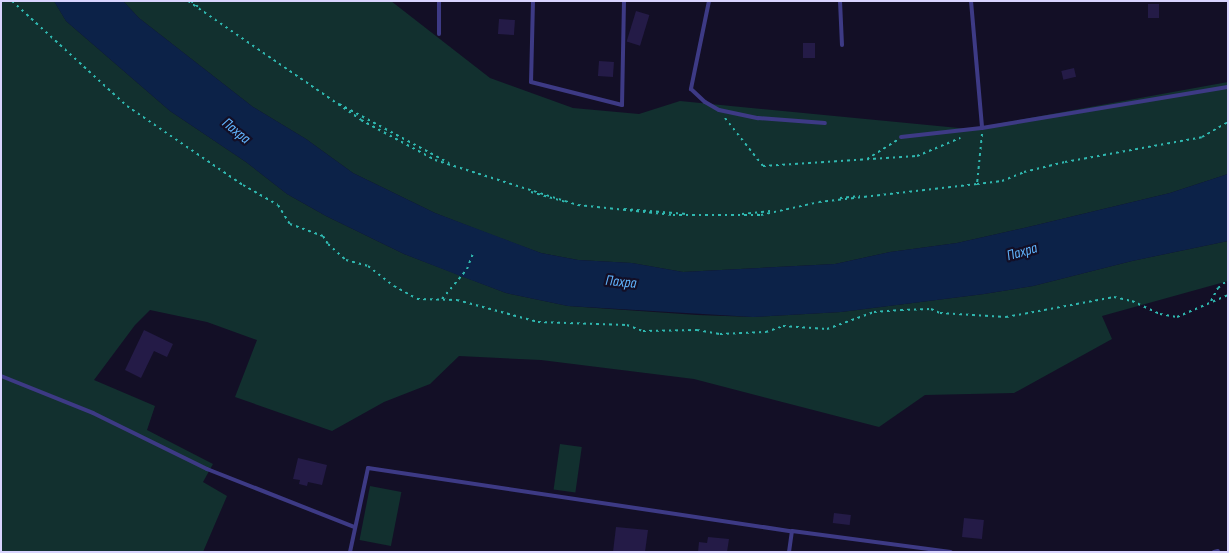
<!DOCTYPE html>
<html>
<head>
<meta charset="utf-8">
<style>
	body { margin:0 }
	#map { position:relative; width:1229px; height:553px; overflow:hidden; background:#130f26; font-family:"Sofia Sans Condensed",sans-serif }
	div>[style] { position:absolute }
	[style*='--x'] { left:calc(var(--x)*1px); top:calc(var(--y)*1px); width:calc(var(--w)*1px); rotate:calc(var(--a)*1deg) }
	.green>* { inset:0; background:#12302f; transform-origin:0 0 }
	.water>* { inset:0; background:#0c2248 }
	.building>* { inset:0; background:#241b47; transform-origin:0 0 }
	.path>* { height:2px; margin-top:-1px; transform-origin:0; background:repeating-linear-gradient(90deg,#2fb8b0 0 2.5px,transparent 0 6.5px) }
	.service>* { height:4px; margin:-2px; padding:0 2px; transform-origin:2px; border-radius:2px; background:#3d3a85 }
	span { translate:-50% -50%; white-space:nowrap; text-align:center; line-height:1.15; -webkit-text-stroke:4.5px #130f26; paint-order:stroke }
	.water-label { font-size:15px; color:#62b6ff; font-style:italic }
	.frame { position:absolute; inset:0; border:2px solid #d9d4ff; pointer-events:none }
</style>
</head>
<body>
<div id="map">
	<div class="green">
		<i style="clip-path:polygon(1px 1px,54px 1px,66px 21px,170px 111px,246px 162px,287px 194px,326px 216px,404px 254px,506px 293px,568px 306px,697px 315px,753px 317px,841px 312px,984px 294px,1033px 286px,1132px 261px,1228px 241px,1228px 281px,1102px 316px,1112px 339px,1014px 393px,925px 395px,879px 427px,694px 379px,541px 360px,459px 356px,430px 384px,384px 402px,332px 431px,235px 397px,257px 340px,207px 322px,150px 310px,135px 325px,94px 380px,155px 406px,147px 430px,213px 464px,203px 482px,227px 496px,203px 552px,1px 552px)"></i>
		<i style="clip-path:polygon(123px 1px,391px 1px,490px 78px,573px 108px,639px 114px,680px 101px,969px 129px,1228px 82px,1228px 174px,1170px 193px,1024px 228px,957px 243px,890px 252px,835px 264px,683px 272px,632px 263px,578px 260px,541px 253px,492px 235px,435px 213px,353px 173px,306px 139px,253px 107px,139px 18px)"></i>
		<i style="left:560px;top:444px;width:22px;height:46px;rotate:8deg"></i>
		<i style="left:370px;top:486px;width:32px;height:55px;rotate:11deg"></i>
	</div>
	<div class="water">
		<i style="clip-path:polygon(54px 1px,123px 1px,139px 18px,253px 107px,306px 139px,353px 173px,435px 213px,541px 253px,578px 260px,632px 263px,683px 272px,835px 264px,890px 252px,957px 243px,1024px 228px,1170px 193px,1228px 174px,1228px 241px,1132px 261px,1033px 286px,984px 294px,841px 312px,753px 317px,568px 306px,506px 293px,458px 275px,404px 254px,326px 216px,287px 194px,246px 162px,170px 111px,66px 21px)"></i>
	</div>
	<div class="building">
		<i style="left:1159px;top:4px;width:14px;height:11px;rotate:90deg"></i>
		<i style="left:636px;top:11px;width:14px;height:32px;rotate:17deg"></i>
		<i style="left:499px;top:19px;width:16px;height:15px;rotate:4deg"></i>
		<i style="left:803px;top:43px;width:12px;height:15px"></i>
		<i style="left:599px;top:61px;width:15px;height:15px;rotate:4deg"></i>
		<i style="left:1074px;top:68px;width:9px;height:13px;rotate:77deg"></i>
		<i style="clip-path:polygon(144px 330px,173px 344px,167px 357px,154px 351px,141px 378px,125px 370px)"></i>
		<i style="clip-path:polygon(298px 458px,327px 465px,322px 485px,308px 482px,307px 486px,299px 484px,300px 480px,293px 479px)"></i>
		<i style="left:834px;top:513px;width:17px;height:10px;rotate:7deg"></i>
		<i style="left:964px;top:518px;width:20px;height:19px;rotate:6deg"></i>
		<i style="clip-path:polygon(616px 527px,648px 530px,645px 552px,613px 552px)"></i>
		<i style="clip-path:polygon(708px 537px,729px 539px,727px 552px,698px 552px,699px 542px,707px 543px)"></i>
	</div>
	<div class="path">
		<i style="--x:12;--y:1;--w:156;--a:42.4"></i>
		<i style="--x:127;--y:106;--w:140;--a:34.3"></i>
		<i style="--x:243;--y:185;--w:40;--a:29.7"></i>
		<i style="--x:278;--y:205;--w:22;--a:58"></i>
		<i style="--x:290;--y:224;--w:35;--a:20"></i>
		<i style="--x:323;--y:236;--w:9;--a:58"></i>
		<i style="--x:328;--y:244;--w:24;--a:42"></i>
		<i style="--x:346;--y:260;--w:23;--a:15"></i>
		<i style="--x:368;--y:266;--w:33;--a:38"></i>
		<i style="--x:394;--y:286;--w:26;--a:29"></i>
		<i style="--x:417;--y:299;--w:40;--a:1.4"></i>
		<i style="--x:457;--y:300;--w:84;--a:15.2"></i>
		<i style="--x:538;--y:322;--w:89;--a:1.9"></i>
		<i style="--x:627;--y:325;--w:17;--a:21"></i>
		<i style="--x:643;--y:331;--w:54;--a:-1.1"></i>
		<i style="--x:697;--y:330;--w:23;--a:10"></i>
		<i style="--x:720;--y:334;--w:46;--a:-2.5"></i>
		<i style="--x:766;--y:332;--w:18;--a:-19"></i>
		<i style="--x:783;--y:326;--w:44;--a:3.9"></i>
		<i style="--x:827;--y:329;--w:50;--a:-19.9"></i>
		<i style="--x:874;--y:312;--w:27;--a:-4"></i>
		<i style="--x:901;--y:310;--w:30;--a:-2"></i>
		<i style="--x:931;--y:309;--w:10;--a:24"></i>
		<i style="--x:940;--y:313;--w:66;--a:3.5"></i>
		<i style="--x:1006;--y:317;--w:110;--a:-10.5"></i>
		<i style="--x:1114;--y:297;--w:18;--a:13"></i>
		<i style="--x:1132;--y:301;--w:31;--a:25"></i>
		<i style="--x:1160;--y:314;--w:17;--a:10"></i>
		<i style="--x:1177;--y:317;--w:56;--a:-23.3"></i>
		<i style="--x:188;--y:1;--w:210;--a:34.5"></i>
		<i style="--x:361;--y:120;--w:84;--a:28.4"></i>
		<i style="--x:435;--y:160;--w:150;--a:17.5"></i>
		<i style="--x:578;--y:205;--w:96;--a:6"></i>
		<i style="--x:673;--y:215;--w:88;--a:0"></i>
		<i style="--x:761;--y:215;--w:59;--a:-12.6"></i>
		<i style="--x:819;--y:202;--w:159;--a:-6.5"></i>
		<i style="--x:191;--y:1;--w:13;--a:39"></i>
		<i style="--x:339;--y:104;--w:125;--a:28.2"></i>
		<i style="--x:725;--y:118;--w:61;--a:51.6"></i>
		<i style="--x:763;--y:166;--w:154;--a:-3.7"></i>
		<i style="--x:917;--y:156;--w:47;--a:-22.7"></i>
		<i style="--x:982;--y:134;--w:50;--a:95.7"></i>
		<i style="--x:977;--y:184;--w:25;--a:-7"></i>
		<i style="--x:1002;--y:181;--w:24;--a:-22"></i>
		<i style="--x:1024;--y:172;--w:42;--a:-13.7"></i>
		<i style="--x:1065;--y:162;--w:139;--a:-10.3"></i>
		<i style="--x:1202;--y:137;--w:30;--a:-30"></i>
		<i style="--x:867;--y:159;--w:36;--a:-32"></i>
		<i style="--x:531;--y:192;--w:35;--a:16"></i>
		<i style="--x:840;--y:198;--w:20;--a:-6"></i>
		<i style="--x:624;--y:209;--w:63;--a:4.5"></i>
		<i style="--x:742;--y:214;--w:30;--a:-6"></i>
		<i style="--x:442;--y:299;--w:39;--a:-50"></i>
		<i style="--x:467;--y:269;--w:19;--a:-69"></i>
		<i style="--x:1211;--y:301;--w:15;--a:-62"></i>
		<i style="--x:1218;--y:288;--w:13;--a:-39"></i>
	</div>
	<div class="service">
		<i style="--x:533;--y:1;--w:81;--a:91.4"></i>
		<i style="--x:531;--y:82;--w:94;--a:14.2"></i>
		<i style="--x:622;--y:105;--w:104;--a:-88.9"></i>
		<i style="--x:709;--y:1;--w:90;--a:101.6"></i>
		<i style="--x:691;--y:89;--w:19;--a:43"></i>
		<i style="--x:705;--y:102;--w:16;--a:30"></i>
		<i style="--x:719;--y:110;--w:40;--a:12"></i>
		<i style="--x:758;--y:118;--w:67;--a:4.3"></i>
		<i style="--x:840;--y:1;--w:44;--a:87.4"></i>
		<i style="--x:971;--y:1;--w:127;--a:85"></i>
		<i style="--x:439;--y:34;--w:33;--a:-90"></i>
		<i style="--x:901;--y:137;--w:81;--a:-6.3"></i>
		<i style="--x:982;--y:128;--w:249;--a:-9.5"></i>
		<i style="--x:1;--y:376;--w:99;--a:21.9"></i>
		<i style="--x:93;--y:413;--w:127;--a:26.2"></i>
		<i style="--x:207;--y:469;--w:158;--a:21.5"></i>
		<i style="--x:350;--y:552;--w:86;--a:-77.9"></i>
		<i style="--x:368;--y:468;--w:429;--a:8.5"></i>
		<i style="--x:792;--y:531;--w:160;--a:7.5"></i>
		<i style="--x:789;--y:552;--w:21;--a:-82"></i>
		<i style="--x:1214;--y:552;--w:4;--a:-14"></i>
	</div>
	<div class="water-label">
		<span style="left:236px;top:131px;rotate:39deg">Пахра</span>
		<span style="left:1022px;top:252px;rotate:-16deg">Пахра</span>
		<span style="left:621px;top:282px;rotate:6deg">Пахра</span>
	</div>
	<div class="frame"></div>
</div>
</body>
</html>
